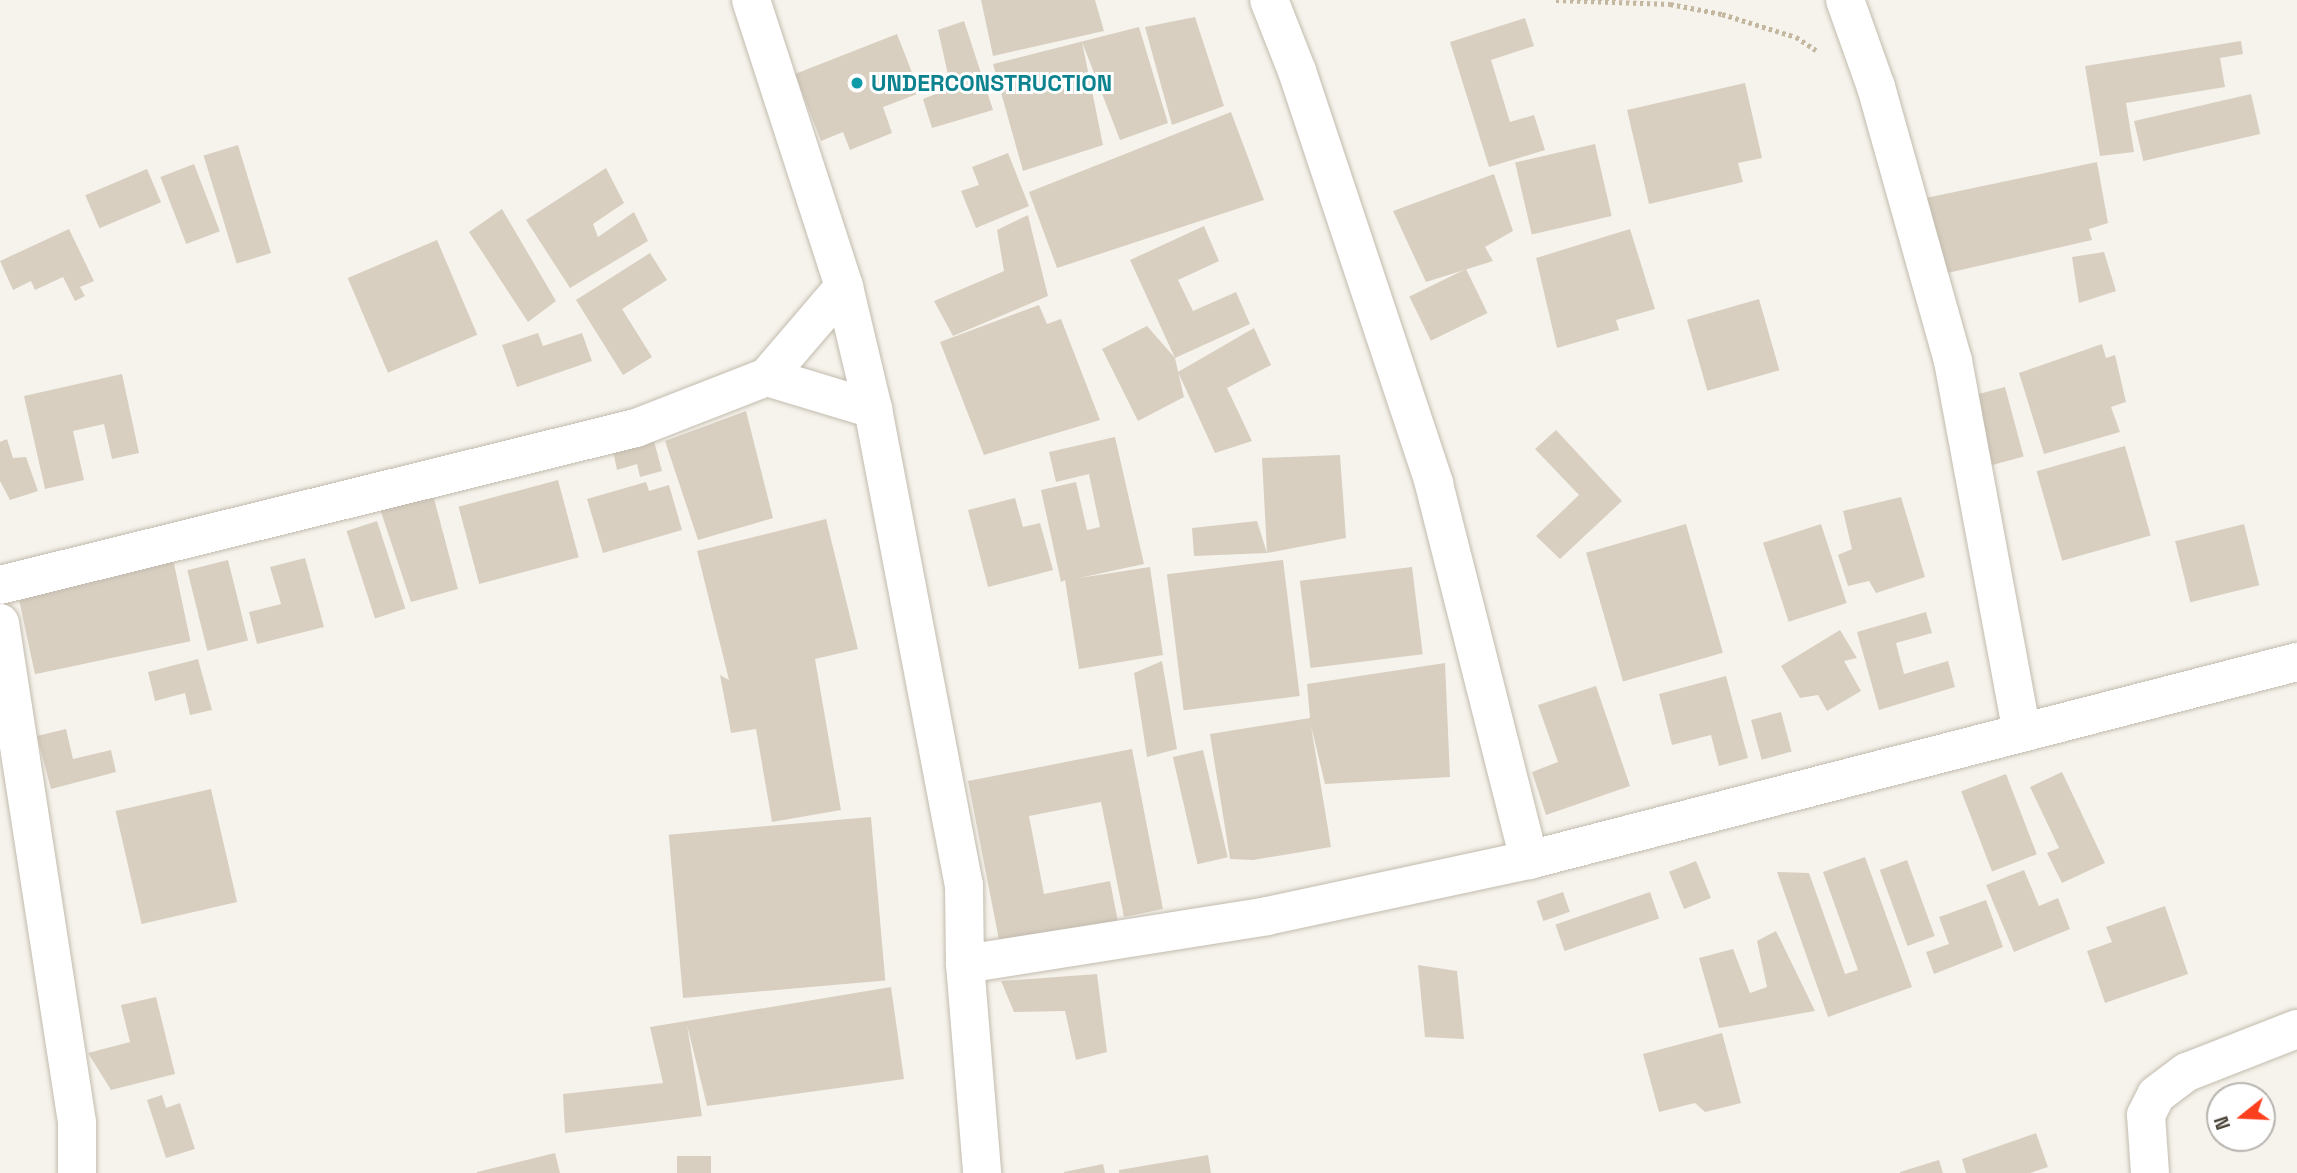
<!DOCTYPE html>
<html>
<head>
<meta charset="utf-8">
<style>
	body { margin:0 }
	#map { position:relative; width:2297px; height:1173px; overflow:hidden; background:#f6f3ec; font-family:"Space Grotesk",sans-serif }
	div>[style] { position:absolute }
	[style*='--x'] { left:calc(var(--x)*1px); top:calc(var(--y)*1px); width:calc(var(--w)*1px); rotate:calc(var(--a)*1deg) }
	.building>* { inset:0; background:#d8cfc1; transform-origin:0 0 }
	.path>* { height:4.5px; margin-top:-2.25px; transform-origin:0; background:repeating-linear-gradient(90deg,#c4b79f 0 3.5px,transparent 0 7px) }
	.roads { filter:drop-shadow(0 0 2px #c2bbae) drop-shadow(0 0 2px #c2bbae) }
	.street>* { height:38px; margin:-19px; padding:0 19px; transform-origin:19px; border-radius:19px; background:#fff }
	.dots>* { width:19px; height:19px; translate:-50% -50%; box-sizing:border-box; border:4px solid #fff; border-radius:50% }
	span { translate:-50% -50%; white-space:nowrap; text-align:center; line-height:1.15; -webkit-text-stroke:6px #fff; paint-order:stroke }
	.culture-label { font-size:23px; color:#0d838f; font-weight:700 }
	.left { translate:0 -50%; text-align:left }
	.north { position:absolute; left:2206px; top:1082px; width:70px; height:70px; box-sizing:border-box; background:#fff; border:2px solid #b7b4b0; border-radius:50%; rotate:252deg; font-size:19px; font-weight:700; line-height:28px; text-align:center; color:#4b4439 }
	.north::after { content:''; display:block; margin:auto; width:24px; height:32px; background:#fc3f1d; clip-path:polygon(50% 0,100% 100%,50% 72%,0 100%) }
</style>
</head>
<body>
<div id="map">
	<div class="building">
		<i style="clip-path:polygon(981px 0,1095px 0,1104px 31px,993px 56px)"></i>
		<i style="clip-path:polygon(1195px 17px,1224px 106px,1172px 125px,1145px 27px)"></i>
		<i style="clip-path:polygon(1525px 18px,1534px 46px,1491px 60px,1510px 122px,1534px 115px,1545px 150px,1489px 167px,1450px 42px)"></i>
		<i style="clip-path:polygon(964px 21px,993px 110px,932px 128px,923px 99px,951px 88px,938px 30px)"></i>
		<i style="clip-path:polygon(1139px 27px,1168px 123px,1120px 140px,1082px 42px,1103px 145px,1023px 171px,993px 64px)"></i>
		<i style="clip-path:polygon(897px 34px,920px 93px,883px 107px,892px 133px,850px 150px,843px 132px,821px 141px,795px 74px)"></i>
		<i style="clip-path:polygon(2241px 41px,2243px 54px,2220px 58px,2225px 87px,2126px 103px,2134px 152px,2100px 156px,2085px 66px)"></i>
		<i style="clip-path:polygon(1745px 83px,1762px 158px,1738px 163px,1743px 182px,1649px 204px,1627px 110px)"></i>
		<i style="left:2251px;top:94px;width:41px;height:120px;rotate:77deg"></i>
		<i style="clip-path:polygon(1231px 112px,1264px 200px,1057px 268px,1029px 192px)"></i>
		<i style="left:1595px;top:144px;width:74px;height:82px;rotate:77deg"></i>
		<i style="left:238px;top:145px;width:113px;height:36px;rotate:73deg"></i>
		<i style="clip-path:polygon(1008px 153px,1029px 206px,976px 228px,961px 191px,979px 185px,972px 167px)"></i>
		<i style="clip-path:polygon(2097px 162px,2108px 223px,2089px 229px,2092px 240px,1943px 274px,1921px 199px)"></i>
		<i style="left:194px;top:164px;width:72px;height:36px;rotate:69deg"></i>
		<i style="clip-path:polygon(606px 168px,624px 203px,593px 224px,598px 237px,634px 212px,648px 241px,570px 288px,526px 220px)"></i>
		<i style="left:147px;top:169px;width:36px;height:67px;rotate:67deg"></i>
		<i style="clip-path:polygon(1494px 174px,1513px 231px,1485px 247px,1493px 261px,1426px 282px,1393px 211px)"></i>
		<i style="clip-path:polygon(502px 209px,556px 301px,528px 322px,469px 232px)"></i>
		<i style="clip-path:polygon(1028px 215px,1048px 296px,953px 336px,934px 301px,1004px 271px,997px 230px)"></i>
		<i style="clip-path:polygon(1204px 226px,1219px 261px,1178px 280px,1193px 311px,1236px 292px,1250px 324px,1175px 358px,1184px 397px,1138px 421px,1102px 349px,1147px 326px,1175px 358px,1130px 260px)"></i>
		<i style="clip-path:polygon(69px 229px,94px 281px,80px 287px,85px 296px,75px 301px,63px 277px,35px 290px,31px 281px,13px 290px,0 261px)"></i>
		<i style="clip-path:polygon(1630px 229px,1655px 309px,1616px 320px,1619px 330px,1557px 348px,1536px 258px)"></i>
		<i style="left:437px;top:240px;width:103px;height:97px;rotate:67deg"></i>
		<i style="clip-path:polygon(2104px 252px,2116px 291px,2079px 303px,2072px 257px)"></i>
		<i style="clip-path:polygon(650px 253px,667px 280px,622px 309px,652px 357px,623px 375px,576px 300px)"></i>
		<i style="left:1466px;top:269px;width:49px;height:63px;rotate:64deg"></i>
		<i style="left:1759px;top:299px;width:74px;height:75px;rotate:74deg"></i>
		<i style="clip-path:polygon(1039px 305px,1047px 324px,1061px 319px,1100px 420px,984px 455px,940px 342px)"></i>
		<i style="clip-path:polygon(1254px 328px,1271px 365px,1227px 388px,1252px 441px,1215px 453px,1178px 372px)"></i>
		<i style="clip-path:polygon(538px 333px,543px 346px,582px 333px,592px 361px,517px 387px,502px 345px)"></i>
		<i style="clip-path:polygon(2102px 344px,2106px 358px,2115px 355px,2126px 402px,2111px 407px,2120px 432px,2044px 454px,2019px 373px)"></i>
		<i style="clip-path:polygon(122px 374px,139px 453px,112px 459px,104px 424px,73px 431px,84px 480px,45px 489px,24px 396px)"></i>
		<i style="left:2005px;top:387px;width:72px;height:41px;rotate:75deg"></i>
		<i style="clip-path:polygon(746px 411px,773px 518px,698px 540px,665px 441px)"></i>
		<i style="clip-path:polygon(1556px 430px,1622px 501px,1560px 559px,1536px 536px,1579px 495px,1535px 449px)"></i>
		<i style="clip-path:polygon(1115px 437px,1144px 564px,1079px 578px,1150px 567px,1163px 655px,1079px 669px,1065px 580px,1061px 582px,1041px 490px,1076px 482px,1087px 530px,1100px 527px,1089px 474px,1056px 482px,1049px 452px)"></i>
		<i style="clip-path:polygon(7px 439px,13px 458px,26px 457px,38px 491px,10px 500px,0 481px,0 442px)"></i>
		<i style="clip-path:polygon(654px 441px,662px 471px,640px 477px,637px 464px,617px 470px,613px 451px)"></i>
		<i style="left:2125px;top:446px;width:93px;height:92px;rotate:74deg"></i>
		<i style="clip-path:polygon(1340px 455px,1346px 538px,1267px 553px,1262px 458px)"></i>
		<i style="left:558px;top:480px;width:80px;height:103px;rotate:75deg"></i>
		<i style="clip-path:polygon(646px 482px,649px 491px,669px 485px,682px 530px,603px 553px,587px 499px)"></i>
		<i style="clip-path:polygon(432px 491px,458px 589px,411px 602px,380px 509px)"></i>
		<i style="clip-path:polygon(1901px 497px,1925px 577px,1876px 593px,1869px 581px,1848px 586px,1838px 555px,1852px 549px,1843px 511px)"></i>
		<i style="clip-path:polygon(1015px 498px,1023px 527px,1040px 523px,1053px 570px,988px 587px,968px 510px)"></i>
		<i style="clip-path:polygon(826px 519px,858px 649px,815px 659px,841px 810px,772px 822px,756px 729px,731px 733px,720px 675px,729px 680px,697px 551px)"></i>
		<i style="left:377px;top:521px;width:92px;height:32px;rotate:72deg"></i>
		<i style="clip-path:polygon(1257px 521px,1267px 553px,1194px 556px,1192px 528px)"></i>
		<i style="left:1686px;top:524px;width:134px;height:104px;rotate:74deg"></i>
		<i style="left:1821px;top:524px;width:83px;height:61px;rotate:72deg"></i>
		<i style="left:2244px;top:524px;width:63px;height:71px;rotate:76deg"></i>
		<i style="clip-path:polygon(305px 558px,324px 627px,257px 644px,249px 612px,281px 604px,270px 567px)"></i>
		<i style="left:173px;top:559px;width:84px;height:159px;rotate:78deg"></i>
		<i style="left:228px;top:560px;width:83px;height:42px;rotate:76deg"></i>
		<i style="left:1283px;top:560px;width:137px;height:117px;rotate:83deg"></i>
		<i style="left:1412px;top:567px;width:88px;height:113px;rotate:83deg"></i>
		<i style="clip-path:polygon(1926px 612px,1932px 633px,1896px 643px,1904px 674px,1948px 661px,1955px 687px,1879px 710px,1857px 632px)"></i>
		<i style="clip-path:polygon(1840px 630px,1857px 658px,1844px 661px,1861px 691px,1827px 711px,1818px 695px,1800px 698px,1781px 666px)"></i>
		<i style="clip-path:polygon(198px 659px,212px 710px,190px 715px,185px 693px,155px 701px,148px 672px)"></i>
		<i style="clip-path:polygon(1162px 661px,1177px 749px,1147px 757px,1134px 673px)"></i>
		<i style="clip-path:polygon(1445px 663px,1450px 777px,1325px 784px,1311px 726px,1331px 847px,1253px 860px,1230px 859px,1210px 734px,1310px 718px,1307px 684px)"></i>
		<i style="clip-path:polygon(1726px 676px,1748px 758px,1719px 766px,1711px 735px,1672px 745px,1659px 694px)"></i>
		<i style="clip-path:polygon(1596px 686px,1630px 786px,1546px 815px,1532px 772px,1558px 762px,1538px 705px)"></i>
		<i style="left:1781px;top:712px;width:41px;height:31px;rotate:75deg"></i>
		<i style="clip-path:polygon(66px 729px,73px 759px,111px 750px,116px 772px,51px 789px,37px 736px)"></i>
		<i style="clip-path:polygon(1132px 749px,1163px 909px,1124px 917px,1101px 802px,1029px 816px,1044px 894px,1110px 881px,1118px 922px,1000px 945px,968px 781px)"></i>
		<i style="left:1203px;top:750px;width:110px;height:31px;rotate:77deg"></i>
		<i style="clip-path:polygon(2062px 772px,2105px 863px,2062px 883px,2047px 853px,2059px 848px,2030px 787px)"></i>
		<i style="left:2006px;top:774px;width:86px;height:48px;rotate:69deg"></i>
		<i style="left:211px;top:789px;width:116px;height:98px;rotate:77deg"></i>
		<i style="left:871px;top:817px;width:164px;height:203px;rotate:85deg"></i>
		<i style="clip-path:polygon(1865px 857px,1912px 987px,1828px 1017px,1777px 872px,1809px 873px,1845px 974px,1858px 970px,1823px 872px)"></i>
		<i style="left:1907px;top:860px;width:81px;height:29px;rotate:70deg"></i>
		<i style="left:1696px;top:861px;width:40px;height:29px;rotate:68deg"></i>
		<i style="clip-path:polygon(2024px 870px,2039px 906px,2058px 898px,2070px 929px,2014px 952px,1986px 885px)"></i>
		<i style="left:1563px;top:892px;width:21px;height:28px;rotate:71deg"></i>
		<i style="left:1650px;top:892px;width:28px;height:100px;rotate:71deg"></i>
		<i style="clip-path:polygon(1986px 900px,2003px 947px,1934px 974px,1926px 952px,1949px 944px,1939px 917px)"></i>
		<i style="clip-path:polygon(2165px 906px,2188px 974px,2105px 1003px,2087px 951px,2112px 942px,2106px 927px)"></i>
		<i style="clip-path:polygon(1776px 931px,1815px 1011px,1719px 1028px,1699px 958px,1733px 949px,1750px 993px,1767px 987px,1757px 941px)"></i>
		<i style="clip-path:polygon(1418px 965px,1457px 971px,1464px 1039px,1425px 1037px)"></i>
		<i style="clip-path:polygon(1097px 974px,1107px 1052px,1076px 1060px,1065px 1011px,1014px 1012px,1001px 981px)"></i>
		<i style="clip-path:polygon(891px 987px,904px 1079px,707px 1106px,687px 1025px,702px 1116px,565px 1133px,563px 1094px,663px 1083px,650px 1027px)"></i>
		<i style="clip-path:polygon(156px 997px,175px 1074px,111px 1090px,88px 1053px,130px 1042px,121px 1005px)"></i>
		<i style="clip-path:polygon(1722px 1033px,1741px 1103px,1705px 1112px,1695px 1103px,1659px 1112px,1643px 1054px)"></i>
		<i style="clip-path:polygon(162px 1095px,166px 1108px,180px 1103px,195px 1149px,166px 1158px,147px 1100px)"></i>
		<i style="clip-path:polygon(2036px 1133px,2048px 1167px,2030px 1173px,1966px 1173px,1962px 1159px)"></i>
		<i style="clip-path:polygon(555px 1153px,560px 1173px,477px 1173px,477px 1172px)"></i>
		<i style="clip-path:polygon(1208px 1155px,1211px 1173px,1119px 1173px,1119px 1170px)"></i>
		<i style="left:677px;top:1156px;width:34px;height:17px"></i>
		<i style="clip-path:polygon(1939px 1160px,1943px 1173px,1900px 1173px,1900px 1172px)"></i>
		<i style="clip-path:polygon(1103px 1164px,1105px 1173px,1064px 1173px,1064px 1172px)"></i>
	</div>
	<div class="path">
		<i style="--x:1556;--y:0;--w:114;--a:2"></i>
		<i style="--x:1670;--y:4;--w:53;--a:10.9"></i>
		<i style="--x:1722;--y:14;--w:77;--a:17.3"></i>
		<i style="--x:1796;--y:37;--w:24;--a:33"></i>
	</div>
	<div class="roads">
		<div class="street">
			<i style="--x:751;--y:0;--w:302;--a:72"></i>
			<i style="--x:844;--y:287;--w:125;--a:76.6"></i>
			<i style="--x:873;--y:409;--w:485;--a:79.2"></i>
			<i style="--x:964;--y:885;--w:79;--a:89.3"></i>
			<i style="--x:965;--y:964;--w:210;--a:85.3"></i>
			<i style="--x:1269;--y:0;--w:76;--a:68.5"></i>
			<i style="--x:1297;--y:71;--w:435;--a:71.6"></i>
			<i style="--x:1434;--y:484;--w:388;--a:75.8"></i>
			<i style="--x:1845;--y:0;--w:92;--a:70.4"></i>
			<i style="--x:1876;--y:87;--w:285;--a:74.3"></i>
			<i style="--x:1953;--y:361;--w:378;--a:79.5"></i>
			<i style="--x:767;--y:377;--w:111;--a:16.8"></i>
			<i style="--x:0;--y:585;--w:655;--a:-13.87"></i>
			<i style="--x:636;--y:428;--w:141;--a:-21.3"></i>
			<i style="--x:767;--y:377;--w:118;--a:-49.5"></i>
			<i style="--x:0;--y:623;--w:505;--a:81.23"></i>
			<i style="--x:77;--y:1122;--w:51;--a:90"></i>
			<i style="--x:965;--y:964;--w:306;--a:-9"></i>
			<i style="--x:1267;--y:916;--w:268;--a:-12.1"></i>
			<i style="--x:1529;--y:860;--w:793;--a:-14.46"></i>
			<i style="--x:2150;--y:1173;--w:58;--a:-93.9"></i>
			<i style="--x:2146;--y:1115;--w:22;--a:-63"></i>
			<i style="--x:2156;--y:1095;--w:39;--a:-37"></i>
			<i style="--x:2187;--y:1072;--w:118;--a:-21.4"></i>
		</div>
	</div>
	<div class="dots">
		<i style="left:857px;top:83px;background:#0f9aa8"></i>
	</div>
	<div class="culture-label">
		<span class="left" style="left:871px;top:83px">UNDERCONSTRUCTION</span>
	</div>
	<div class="north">N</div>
</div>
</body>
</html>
